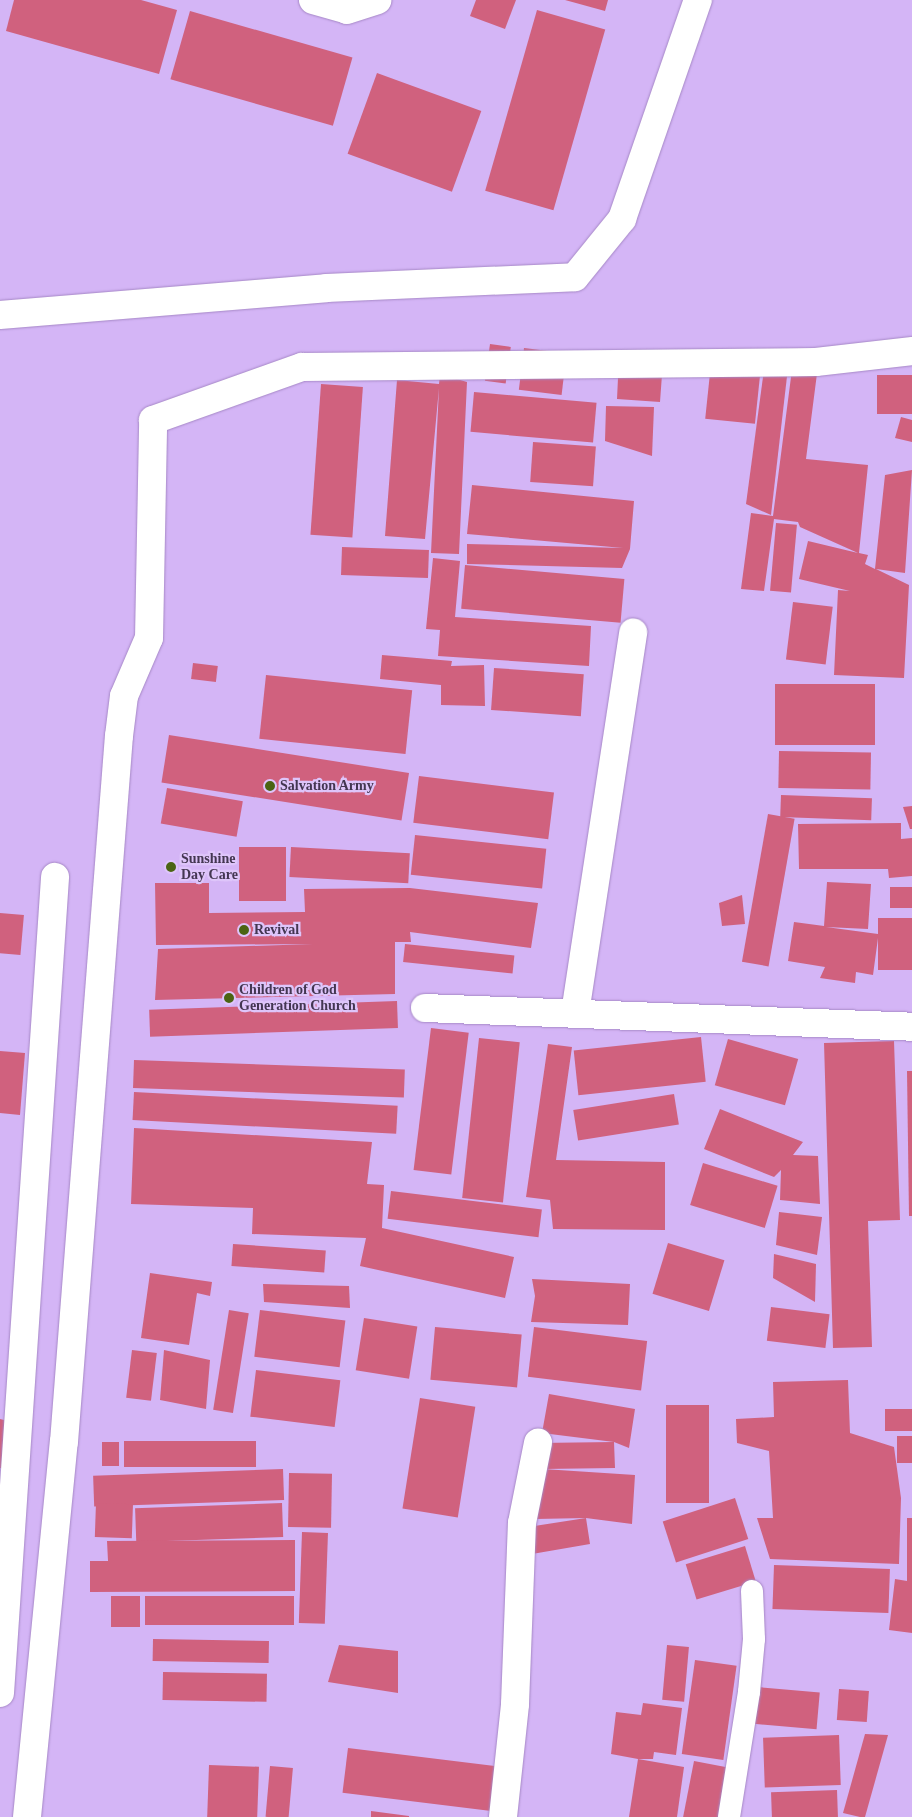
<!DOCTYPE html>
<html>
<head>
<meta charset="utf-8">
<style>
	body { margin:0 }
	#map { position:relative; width:912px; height:1817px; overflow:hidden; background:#d4b5f6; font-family:Georgia,serif }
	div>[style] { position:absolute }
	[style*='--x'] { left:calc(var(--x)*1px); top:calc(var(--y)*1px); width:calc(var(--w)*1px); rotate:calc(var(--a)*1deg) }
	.building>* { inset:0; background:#d0617e; transform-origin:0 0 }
	.roads { filter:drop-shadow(0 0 1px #a688c6) drop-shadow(0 0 1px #a688c6) }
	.lane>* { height:22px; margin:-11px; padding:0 11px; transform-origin:11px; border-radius:11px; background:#fff }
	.street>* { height:28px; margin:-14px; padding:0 14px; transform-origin:14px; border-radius:14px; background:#fff }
	.dots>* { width:14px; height:14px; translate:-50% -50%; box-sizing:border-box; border:2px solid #dec5fa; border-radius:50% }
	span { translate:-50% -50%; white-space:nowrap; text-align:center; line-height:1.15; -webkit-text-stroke:4.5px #dec5fa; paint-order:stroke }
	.poi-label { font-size:14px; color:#433651; font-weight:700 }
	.left { translate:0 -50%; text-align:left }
</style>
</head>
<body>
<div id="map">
	<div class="building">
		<i style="clip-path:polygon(14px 0,141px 0,177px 10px,159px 74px,6px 31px)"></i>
		<i style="clip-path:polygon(476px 0,516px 0,505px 29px,470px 16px)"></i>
		<i style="clip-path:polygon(565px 0,608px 0,605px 11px)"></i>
		<i style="left:537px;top:10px;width:71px;height:188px;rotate:16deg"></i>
		<i style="left:190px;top:11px;width:169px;height:71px;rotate:16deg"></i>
		<i style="left:377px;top:73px;width:111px;height:86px;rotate:20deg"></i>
		<i style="left:490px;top:344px;width:21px;height:37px;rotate:8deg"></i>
		<i style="left:524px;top:348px;width:43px;height:42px;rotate:7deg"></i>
		<i style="left:712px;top:354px;width:50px;height:65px;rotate:6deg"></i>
		<i style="clip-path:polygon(794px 354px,819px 358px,806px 459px,868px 465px,859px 553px,868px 555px,865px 564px,875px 569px,885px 475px,912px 470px,905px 573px,876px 569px,909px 585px,904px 678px,834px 675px,838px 590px,850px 591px,799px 579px,808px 541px,858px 553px,800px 527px,798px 522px,774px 519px,764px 591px,741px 589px,751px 513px,773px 516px)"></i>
		<i style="clip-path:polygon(789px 359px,771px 515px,746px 504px,765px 362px)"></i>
		<i style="clip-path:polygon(663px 361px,660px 402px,617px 399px,618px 378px,608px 374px)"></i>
		<i style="clip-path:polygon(440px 374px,467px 382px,459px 554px,431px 553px,439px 388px,425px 539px,385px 536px,397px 380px,439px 384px)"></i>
		<i style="left:912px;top:375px;width:39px;height:35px;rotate:90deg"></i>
		<i style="left:321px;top:384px;width:42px;height:151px;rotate:4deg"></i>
		<i style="left:474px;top:392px;width:123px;height:40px;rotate:5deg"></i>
		<i style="clip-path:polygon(606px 406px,654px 407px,652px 456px,605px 441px)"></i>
		<i style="clip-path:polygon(901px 417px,912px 420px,912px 442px,895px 438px)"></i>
		<i style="left:533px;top:442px;width:63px;height:40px;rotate:4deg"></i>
		<i style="clip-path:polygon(472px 485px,634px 501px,630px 549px,622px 568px,467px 564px,467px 544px,623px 548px,467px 534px)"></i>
		<i style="left:776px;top:523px;width:21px;height:68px;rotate:5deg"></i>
		<i style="left:342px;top:547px;width:87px;height:28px;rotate:2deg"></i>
		<i style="clip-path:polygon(433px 558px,460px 561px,455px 617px,591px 626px,589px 666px,438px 656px,440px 630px,426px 629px)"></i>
		<i style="left:465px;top:565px;width:160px;height:44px;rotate:5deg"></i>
		<i style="left:793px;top:602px;width:40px;height:58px;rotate:7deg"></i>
		<i style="clip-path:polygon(382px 655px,452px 661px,451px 666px,484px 665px,485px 706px,441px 705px,441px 685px,380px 679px)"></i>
		<i style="left:193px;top:663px;width:25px;height:16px;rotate:7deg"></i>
		<i style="left:494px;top:668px;width:90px;height:42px;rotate:4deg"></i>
		<i style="left:266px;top:675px;width:147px;height:64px;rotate:6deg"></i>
		<i style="left:775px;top:684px;width:100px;height:61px"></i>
		<i style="left:169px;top:735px;width:243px;height:48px;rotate:9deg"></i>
		<i style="left:779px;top:751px;width:92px;height:37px;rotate:1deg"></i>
		<i style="left:419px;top:776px;width:136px;height:47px;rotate:7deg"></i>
		<i style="left:167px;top:788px;width:77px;height:36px;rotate:10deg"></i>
		<i style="left:781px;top:795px;width:91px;height:22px;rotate:2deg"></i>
		<i style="clip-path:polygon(912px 806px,912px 829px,910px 829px,903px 807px)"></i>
		<i style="left:768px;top:814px;width:27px;height:150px;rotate:10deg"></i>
		<i style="clip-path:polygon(901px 823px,901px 839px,912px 838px,912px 876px,889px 878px,888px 869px,799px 869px,798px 824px)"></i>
		<i style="left:415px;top:835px;width:132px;height:40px;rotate:6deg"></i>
		<i style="left:239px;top:847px;width:47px;height:54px"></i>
		<i style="left:291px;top:847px;width:119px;height:30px;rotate:3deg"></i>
		<i style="clip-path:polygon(827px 882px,871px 884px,868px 929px,826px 927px,878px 934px,878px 918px,912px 918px,912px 970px,878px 970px,878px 938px,873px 975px,856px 972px,855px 983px,820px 978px,825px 967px,788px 961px,794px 922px,824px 926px)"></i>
		<i style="clip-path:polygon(155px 883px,209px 883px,209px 913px,305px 912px,304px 889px,410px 888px,538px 903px,531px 948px,410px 932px,411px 942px,395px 942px,395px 994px,155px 1000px,158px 949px,313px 944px,156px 945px)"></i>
		<i style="left:912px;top:887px;width:21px;height:22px;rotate:90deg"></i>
		<i style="clip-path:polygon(742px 895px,745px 924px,722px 926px,719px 903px)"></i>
		<i style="left:0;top:913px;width:24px;height:40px;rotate:5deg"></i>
		<i style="left:405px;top:944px;width:110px;height:18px;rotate:6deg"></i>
		<i style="left:397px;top:1001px;width:27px;height:248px;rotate:88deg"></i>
		<i style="left:431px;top:1028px;width:38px;height:143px;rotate:7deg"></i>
		<i style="left:701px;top:1037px;width:45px;height:128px;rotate:84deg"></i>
		<i style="left:479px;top:1038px;width:41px;height:161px;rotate:6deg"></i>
		<i style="left:728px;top:1039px;width:73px;height:48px;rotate:16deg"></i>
		<i style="clip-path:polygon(894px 1041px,900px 1220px,868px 1221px,872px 1347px,833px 1348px,824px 1043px)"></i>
		<i style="clip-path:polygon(548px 1044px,572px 1047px,556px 1160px,665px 1162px,665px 1230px,553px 1229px,550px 1200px,526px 1197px)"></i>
		<i style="clip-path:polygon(0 1051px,25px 1053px,20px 1115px,0 1113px)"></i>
		<i style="left:134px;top:1060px;width:271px;height:28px;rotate:2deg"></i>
		<i style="clip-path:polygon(907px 1071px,912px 1071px,912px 1216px,909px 1216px)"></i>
		<i style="left:134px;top:1092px;width:264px;height:28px;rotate:3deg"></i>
		<i style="left:674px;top:1094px;width:31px;height:102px;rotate:81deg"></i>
		<i style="clip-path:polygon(720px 1109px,803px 1142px,793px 1155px,818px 1156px,820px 1204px,780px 1200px,781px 1170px,774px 1177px,704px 1149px)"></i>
		<i style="clip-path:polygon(134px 1128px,372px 1142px,367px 1184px,384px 1185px,382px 1228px,514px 1257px,505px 1298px,360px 1266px,366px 1238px,252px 1234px,253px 1208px,131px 1204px)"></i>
		<i style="left:703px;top:1163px;width:78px;height:44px;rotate:17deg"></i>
		<i style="left:391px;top:1191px;width:152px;height:28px;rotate:7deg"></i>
		<i style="clip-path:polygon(779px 1212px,822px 1217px,817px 1255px,776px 1245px)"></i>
		<i style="left:668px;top:1243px;width:59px;height:53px;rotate:17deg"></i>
		<i style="left:233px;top:1244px;width:93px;height:22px;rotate:4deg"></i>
		<i style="clip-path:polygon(774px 1254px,816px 1264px,815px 1302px,773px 1278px)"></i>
		<i style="clip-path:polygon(150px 1273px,212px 1282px,210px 1296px,197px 1293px,189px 1345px,141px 1338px)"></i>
		<i style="clip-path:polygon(532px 1279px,630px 1284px,628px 1325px,531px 1322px,535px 1296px)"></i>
		<i style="clip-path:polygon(263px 1284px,349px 1286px,350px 1308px,264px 1302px)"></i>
		<i style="left:771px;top:1307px;width:59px;height:34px;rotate:7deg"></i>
		<i style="left:229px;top:1310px;width:20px;height:101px;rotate:9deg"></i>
		<i style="left:260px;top:1310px;width:86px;height:47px;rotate:7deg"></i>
		<i style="left:364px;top:1318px;width:54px;height:53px;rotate:9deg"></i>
		<i style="left:435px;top:1327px;width:87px;height:53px;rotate:5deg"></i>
		<i style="left:534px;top:1327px;width:114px;height:50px;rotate:7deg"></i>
		<i style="left:132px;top:1350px;width:25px;height:48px;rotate:7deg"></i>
		<i style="clip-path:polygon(164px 1350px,210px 1360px,206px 1409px,160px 1400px)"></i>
		<i style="left:256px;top:1370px;width:85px;height:47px;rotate:7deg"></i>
		<i style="clip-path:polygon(848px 1380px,850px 1433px,894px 1447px,901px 1498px,899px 1564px,770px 1559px,757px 1518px,773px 1518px,769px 1451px,737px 1443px,736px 1419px,774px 1417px,773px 1382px)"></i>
		<i style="clip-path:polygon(549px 1394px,635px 1409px,629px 1448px,614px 1442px,615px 1468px,543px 1469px,635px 1475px,632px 1524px,586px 1518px,590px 1544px,532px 1554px,528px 1527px,586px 1518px,535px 1519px,538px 1443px,614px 1442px,542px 1433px)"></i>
		<i style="left:420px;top:1398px;width:56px;height:112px;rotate:9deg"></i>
		<i style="left:666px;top:1405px;width:43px;height:98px"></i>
		<i style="left:885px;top:1409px;width:27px;height:22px"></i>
		<i style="clip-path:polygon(0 1419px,12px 1422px,7px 1469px,0 1468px)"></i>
		<i style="left:912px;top:1436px;width:27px;height:15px;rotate:90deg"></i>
		<i style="left:124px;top:1441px;width:132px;height:26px"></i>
		<i style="left:102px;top:1442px;width:17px;height:24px"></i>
		<i style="left:283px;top:1469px;width:31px;height:190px;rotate:88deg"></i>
		<i style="left:289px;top:1473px;width:43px;height:54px;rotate:1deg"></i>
		<i style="left:735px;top:1498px;width:43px;height:76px;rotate:72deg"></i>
		<i style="left:96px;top:1503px;width:37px;height:34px;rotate:2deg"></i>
		<i style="left:282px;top:1503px;width:34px;height:147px;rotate:88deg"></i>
		<i style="clip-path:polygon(907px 1518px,912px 1518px,912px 1633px,889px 1630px,895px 1579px,907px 1581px)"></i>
		<i style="left:302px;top:1532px;width:26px;height:91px;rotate:2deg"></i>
		<i style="clip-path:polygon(295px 1540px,295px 1591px,90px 1592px,90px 1561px,108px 1561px,107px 1541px)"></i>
		<i style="left:745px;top:1546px;width:37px;height:62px;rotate:73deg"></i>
		<i style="left:774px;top:1565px;width:116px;height:44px;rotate:2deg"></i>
		<i style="left:111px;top:1596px;width:29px;height:31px"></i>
		<i style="left:145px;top:1596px;width:149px;height:29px"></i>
		<i style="left:153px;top:1639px;width:116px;height:22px;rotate:1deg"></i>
		<i style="clip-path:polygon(339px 1645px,398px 1651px,398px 1693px,328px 1682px)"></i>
		<i style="left:667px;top:1645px;width:22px;height:55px;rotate:5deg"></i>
		<i style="left:695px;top:1660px;width:42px;height:95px;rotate:8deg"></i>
		<i style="left:163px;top:1672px;width:104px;height:28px;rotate:1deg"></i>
		<i style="left:757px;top:1687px;width:63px;height:37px;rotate:5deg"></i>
		<i style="left:839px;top:1689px;width:30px;height:31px;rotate:4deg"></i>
		<i style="clip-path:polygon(643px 1703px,682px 1708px,676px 1755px,654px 1752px,653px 1759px,638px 1759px,611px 1754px,616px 1712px,641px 1715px)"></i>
		<i style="clip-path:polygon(865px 1734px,888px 1735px,865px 1817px,860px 1817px,843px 1813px)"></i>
		<i style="left:839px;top:1735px;width:50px;height:76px;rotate:88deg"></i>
		<i style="left:348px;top:1748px;width:156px;height:45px;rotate:7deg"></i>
		<i style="clip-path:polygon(638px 1759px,684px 1767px,677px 1817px,629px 1817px)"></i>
		<i style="left:694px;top:1761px;width:36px;height:57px;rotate:11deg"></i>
		<i style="left:209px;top:1765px;width:50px;height:52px;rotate:2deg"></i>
		<i style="left:270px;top:1766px;width:23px;height:51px;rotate:5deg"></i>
		<i style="left:837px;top:1790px;width:27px;height:66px;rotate:88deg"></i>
		<i style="clip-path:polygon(371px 1811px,409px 1816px,409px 1817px,371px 1817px)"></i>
	</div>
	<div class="roads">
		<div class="lane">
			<i style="--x:729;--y:1817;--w:127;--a:-80.9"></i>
			<i style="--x:749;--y:1692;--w:53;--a:-84.6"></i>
			<i style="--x:754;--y:1639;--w:48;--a:-92.4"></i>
		</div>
		<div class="street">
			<i style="--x:313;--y:0;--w:35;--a:16"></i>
			<i style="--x:347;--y:10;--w:32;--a:-18"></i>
			<i style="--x:0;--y:315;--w:327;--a:-4.7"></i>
			<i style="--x:326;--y:288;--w:249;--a:-2.5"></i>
			<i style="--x:575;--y:277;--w:75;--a:-51"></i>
			<i style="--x:622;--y:219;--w:232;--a:-70.9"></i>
			<i style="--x:425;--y:1008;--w:487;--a:2.2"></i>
			<i style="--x:575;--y:1013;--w:385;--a:-81.3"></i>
			<i style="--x:0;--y:1693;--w:818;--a:-86.14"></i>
			<i style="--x:27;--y:1817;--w:377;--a:-84.4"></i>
			<i style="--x:64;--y:1442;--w:708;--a:-85.55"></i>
			<i style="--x:119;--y:736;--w:40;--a:-82.9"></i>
			<i style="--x:124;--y:696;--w:63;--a:-66.7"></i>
			<i style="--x:149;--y:638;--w:218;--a:-88.9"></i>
			<i style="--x:153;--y:420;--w:158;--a:-19.6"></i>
			<i style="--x:302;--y:367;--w:514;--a:-0.56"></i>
			<i style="--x:816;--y:362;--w:97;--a:-6.5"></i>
			<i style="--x:503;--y:1817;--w:114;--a:-83.9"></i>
			<i style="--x:515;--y:1704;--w:181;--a:-87.8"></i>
			<i style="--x:522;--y:1523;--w:82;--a:-78.7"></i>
		</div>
	</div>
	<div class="dots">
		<i style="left:270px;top:786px;background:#4b6413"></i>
		<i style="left:171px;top:867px;background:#4b6413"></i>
		<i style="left:244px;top:930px;background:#4b6413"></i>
		<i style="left:229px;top:998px;background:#4b6413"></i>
	</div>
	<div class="poi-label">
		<span class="left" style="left:280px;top:786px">Salvation Army</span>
		<span class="left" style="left:181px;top:867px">Sunshine<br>Day Care</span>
		<span class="left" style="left:254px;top:930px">Revival</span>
		<span class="left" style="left:239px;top:998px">Children of God<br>Generation Church</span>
	</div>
</div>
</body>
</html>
